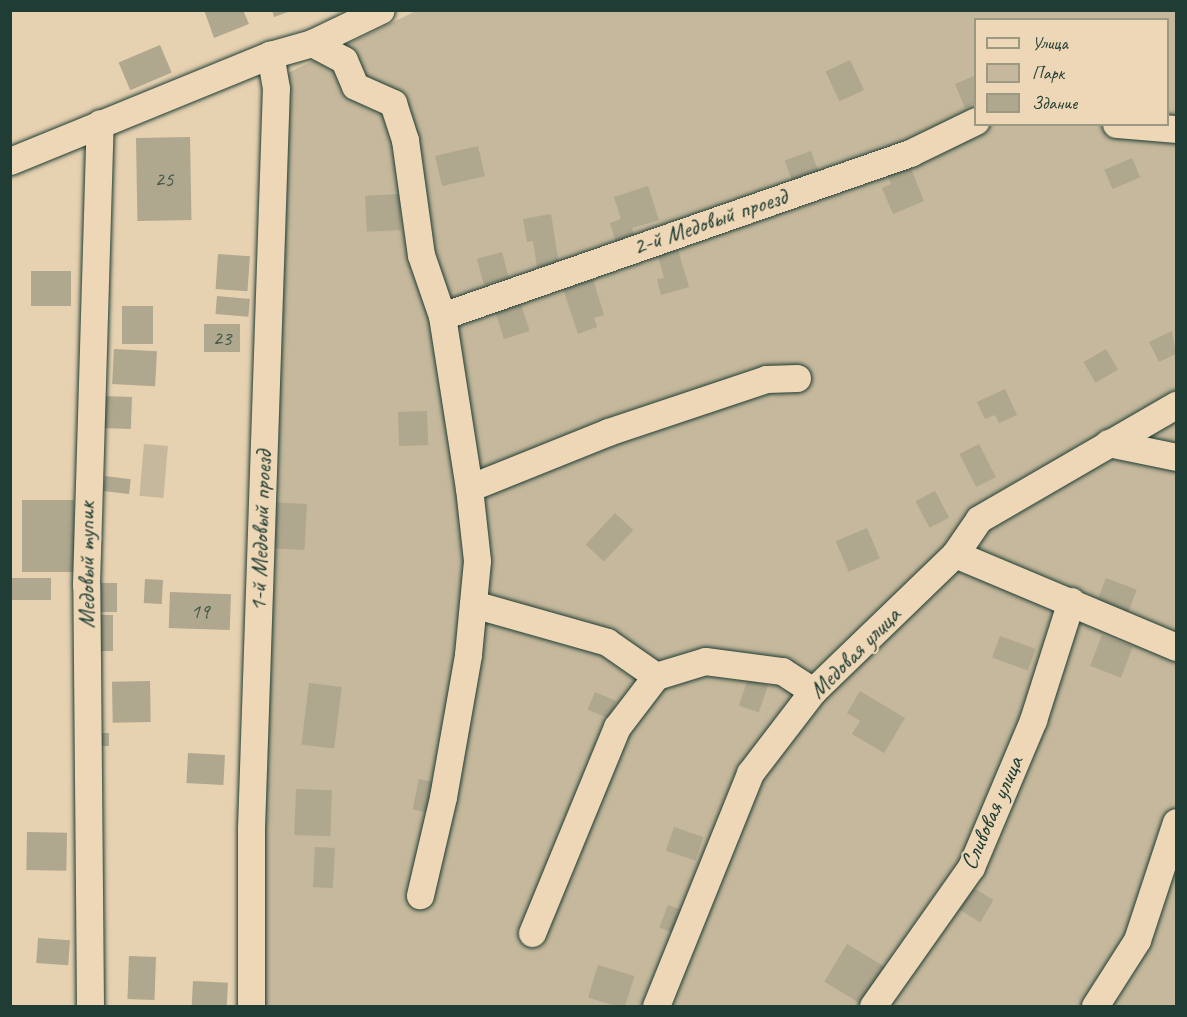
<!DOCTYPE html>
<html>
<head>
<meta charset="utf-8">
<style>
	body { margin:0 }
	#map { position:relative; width:1187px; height:1017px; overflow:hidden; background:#e6d1b1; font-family:Caveat,sans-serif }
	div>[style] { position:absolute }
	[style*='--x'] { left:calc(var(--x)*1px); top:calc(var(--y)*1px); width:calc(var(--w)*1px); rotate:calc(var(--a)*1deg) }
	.green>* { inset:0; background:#c5b89c; transform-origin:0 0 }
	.building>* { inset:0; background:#afa78e; transform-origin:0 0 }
	.roads { filter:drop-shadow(0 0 2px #1f3d34) drop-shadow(0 0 2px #1f3d34) }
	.minor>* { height:27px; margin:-13.5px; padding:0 13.5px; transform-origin:13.5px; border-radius:13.5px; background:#eed7b6 }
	span { translate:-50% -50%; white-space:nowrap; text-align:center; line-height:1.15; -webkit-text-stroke:4.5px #eed7b6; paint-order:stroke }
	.number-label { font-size:21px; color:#43584a }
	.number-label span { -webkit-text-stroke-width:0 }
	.street-label { font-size:24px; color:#1f3d34 }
	.frame { position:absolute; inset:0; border:12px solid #1f3d34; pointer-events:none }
	.legend { position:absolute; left:974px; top:18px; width:195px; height:108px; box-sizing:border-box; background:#eed7b6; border:2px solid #9b9982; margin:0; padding:8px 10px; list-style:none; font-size:18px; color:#1f3d34 }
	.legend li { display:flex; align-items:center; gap:12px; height:30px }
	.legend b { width:30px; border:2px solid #9b9982 }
</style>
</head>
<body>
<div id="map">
	<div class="green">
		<i style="clip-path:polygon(evenodd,416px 11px,1176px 11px,1176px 1006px,261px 1006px,269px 528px,288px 73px,416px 11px,976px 20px,1168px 20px,1168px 124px,976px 124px,976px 20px)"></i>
		<i style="left:144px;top:444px;width:24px;height:52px;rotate:5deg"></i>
	</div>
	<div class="building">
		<i style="clip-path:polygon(204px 10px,243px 10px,249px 24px,214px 38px)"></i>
		<i style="clip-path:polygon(272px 10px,291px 10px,291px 11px,274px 17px)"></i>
		<i style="left:160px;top:45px;width:30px;height:45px;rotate:67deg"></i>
		<i style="left:850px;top:60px;width:33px;height:27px;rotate:65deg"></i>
		<i style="clip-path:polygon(976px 75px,976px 103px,965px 108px,955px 84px)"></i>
		<i style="left:190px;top:137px;width:83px;height:54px;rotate:89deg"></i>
		<i style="left:478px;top:146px;width:31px;height:44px;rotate:77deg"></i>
		<i style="left:811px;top:151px;width:27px;height:28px;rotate:70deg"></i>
		<i style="left:1132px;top:158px;width:21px;height:30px;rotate:67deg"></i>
		<i style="clip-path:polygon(910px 166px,924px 201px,893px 214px,882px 188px,891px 184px,887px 175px)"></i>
		<i style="clip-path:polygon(648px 186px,659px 220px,632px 228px,636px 241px,617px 246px,610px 223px,621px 219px,614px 197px)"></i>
		<i style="left:399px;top:194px;width:36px;height:34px;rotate:87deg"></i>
		<i style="clip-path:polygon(551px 214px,559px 264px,537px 267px,533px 241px,527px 242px,523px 219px)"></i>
		<i style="clip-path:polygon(678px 250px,689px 287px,661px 295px,657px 279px,664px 278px,658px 256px)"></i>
		<i style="left:502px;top:252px;width:27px;height:26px;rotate:75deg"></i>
		<i style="left:218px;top:254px;width:32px;height:35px;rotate:4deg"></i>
		<i style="left:71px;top:271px;width:35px;height:40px;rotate:90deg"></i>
		<i style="clip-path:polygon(593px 279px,604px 315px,594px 318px,597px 327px,578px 334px,563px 289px)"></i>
		<i style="left:217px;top:296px;width:33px;height:18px;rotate:5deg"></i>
		<i style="left:521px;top:304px;width:28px;height:27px;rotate:72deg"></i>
		<i style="left:122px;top:306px;width:31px;height:38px"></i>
		<i style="left:240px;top:324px;width:28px;height:36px;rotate:90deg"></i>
		<i style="clip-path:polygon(1172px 331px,1176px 354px,1159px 362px,1149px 342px)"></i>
		<i style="left:114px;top:349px;width:43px;height:35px;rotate:3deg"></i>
		<i style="left:1106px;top:349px;width:24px;height:26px;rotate:60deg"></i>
		<i style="clip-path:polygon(1005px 389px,1017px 415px,999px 423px,995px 415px,985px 419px,977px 402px)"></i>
		<i style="left:102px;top:396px;width:30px;height:32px;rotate:2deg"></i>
		<i style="left:427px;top:411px;width:34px;height:29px;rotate:88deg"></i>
		<i style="left:979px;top:444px;width:37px;height:22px;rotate:63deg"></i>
		<i style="left:105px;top:476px;width:26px;height:15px;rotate:7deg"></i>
		<i style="left:935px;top:491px;width:30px;height:22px;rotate:62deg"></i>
		<i style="left:22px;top:500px;width:52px;height:72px"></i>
		<i style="left:268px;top:502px;width:39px;height:46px;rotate:3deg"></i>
		<i style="left:615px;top:513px;width:25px;height:43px;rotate:43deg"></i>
		<i style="left:867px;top:528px;width:33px;height:34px;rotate:67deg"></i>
		<i style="left:10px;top:578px;width:41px;height:22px"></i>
		<i style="left:1106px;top:578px;width:33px;height:27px;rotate:21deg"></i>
		<i style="left:145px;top:579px;width:18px;height:24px;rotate:3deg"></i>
		<i style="left:93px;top:583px;width:24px;height:29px"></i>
		<i style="left:170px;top:592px;width:61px;height:36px;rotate:2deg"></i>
		<i style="left:93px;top:615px;width:20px;height:36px"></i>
		<i style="left:1102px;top:635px;width:33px;height:33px;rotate:21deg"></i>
		<i style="left:1000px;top:636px;width:38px;height:23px;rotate:20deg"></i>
		<i style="left:748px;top:679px;width:21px;height:28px;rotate:19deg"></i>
		<i style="left:150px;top:681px;width:41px;height:38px;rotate:89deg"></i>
		<i style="left:309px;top:683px;width:33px;height:62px;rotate:7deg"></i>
		<i style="clip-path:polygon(860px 691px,905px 718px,884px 753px,852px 734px,860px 721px,847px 713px)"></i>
		<i style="left:595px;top:692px;width:23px;height:19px;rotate:23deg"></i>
		<i style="left:91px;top:733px;width:18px;height:13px"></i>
		<i style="left:188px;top:753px;width:37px;height:30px;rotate:3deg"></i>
		<i style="left:419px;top:779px;width:19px;height:31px;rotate:12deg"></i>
		<i style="left:296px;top:789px;width:36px;height:46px;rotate:2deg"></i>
		<i style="left:674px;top:827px;width:31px;height:25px;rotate:19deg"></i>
		<i style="left:27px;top:832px;width:40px;height:38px;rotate:1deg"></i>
		<i style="left:315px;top:847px;width:20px;height:40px;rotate:3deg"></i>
		<i style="left:967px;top:884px;width:31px;height:26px;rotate:31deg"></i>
		<i style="left:668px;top:905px;width:17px;height:24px;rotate:21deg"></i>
		<i style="left:38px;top:938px;width:32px;height:25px;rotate:4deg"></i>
		<i style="left:847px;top:944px;width:47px;height:44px;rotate:31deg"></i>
		<i style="left:129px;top:956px;width:27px;height:43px;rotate:2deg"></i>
		<i style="left:598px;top:965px;width:38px;height:34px;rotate:17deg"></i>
		<i style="left:193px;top:981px;width:35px;height:25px;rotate:3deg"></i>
	</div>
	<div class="roads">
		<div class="minor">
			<i style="--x:312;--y:43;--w:36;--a:28"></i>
			<i style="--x:344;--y:60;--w:28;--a:67"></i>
			<i style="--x:355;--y:86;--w:42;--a:24.1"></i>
			<i style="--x:393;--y:103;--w:39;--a:72"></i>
			<i style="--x:405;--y:140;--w:116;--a:82.1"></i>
			<i style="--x:421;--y:255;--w:65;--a:71"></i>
			<i style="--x:442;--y:316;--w:174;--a:81.1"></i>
			<i style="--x:469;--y:488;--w:73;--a:83.7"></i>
			<i style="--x:477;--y:561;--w:94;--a:95.5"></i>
			<i style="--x:468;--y:655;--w:144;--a:100"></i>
			<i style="--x:443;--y:797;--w:101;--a:103.2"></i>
			<i style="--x:1116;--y:124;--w:60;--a:4.8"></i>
			<i style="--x:10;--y:161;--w:281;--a:-22.2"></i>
			<i style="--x:270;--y:55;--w:44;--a:-15.9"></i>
			<i style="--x:312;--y:43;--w:76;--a:-25.6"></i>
			<i style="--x:442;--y:316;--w:496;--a:-19.2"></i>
			<i style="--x:910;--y:153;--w:73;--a:-25.9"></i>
			<i style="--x:1108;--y:443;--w:69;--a:11.6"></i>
			<i style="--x:469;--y:488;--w:150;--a:-21.9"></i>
			<i style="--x:608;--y:432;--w:167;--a:-18.5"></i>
			<i style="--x:766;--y:379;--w:31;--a:-2"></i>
			<i style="--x:955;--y:554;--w:240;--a:22.8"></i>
			<i style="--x:473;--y:604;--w:139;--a:15.8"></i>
			<i style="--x:607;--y:642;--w:60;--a:34.8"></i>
			<i style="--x:532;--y:933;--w:223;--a:-67.6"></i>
			<i style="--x:617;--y:727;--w:64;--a:-52.6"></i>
			<i style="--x:656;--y:676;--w:51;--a:-17"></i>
			<i style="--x:705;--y:661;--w:78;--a:7.4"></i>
			<i style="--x:782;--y:671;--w:37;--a:33"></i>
			<i style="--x:90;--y:1006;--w:421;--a:-90.5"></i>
			<i style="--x:86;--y:585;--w:462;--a:-88.3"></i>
			<i style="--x:251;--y:1006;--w:178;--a:-90"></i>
			<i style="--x:251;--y:828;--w:740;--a:-88.07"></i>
			<i style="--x:276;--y:88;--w:34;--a:-100"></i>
			<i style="--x:656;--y:1006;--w:251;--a:-68"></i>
			<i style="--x:750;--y:773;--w:103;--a:-52.5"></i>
			<i style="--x:813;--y:691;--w:197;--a:-44"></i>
			<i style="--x:955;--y:554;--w:42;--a:-55.6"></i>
			<i style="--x:979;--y:519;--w:228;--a:-30.1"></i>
			<i style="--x:873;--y:1006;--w:170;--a:-54.8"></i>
			<i style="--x:971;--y:867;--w:160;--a:-67.1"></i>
			<i style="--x:1033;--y:720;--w:125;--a:-72.3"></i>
			<i style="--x:1095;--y:1006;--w:78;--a:-57.5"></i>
			<i style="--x:1137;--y:940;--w:124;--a:-71.7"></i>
		</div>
	</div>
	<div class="number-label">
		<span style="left:164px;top:179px">25</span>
		<span style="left:222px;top:338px">23</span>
		<span style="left:200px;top:611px">19</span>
	</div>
	<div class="street-label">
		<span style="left:710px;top:222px;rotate:-19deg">2-й Медовый проезд</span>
		<span style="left:261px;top:531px;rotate:-88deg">1-й Медовый проезд</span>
		<span style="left:87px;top:565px;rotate:-90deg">Медовый тупик</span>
		<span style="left:855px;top:653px;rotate:-45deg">Медовая улица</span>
		<span style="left:992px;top:813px;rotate:-66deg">Сливовая улица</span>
	</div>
	<div class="frame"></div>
	<ul class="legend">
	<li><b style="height:8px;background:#eed7b6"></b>Улица</li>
	<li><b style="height:16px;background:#c5b89c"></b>Парк</li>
	<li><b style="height:16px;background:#afa78e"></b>Здание</li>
	</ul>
</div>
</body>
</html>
